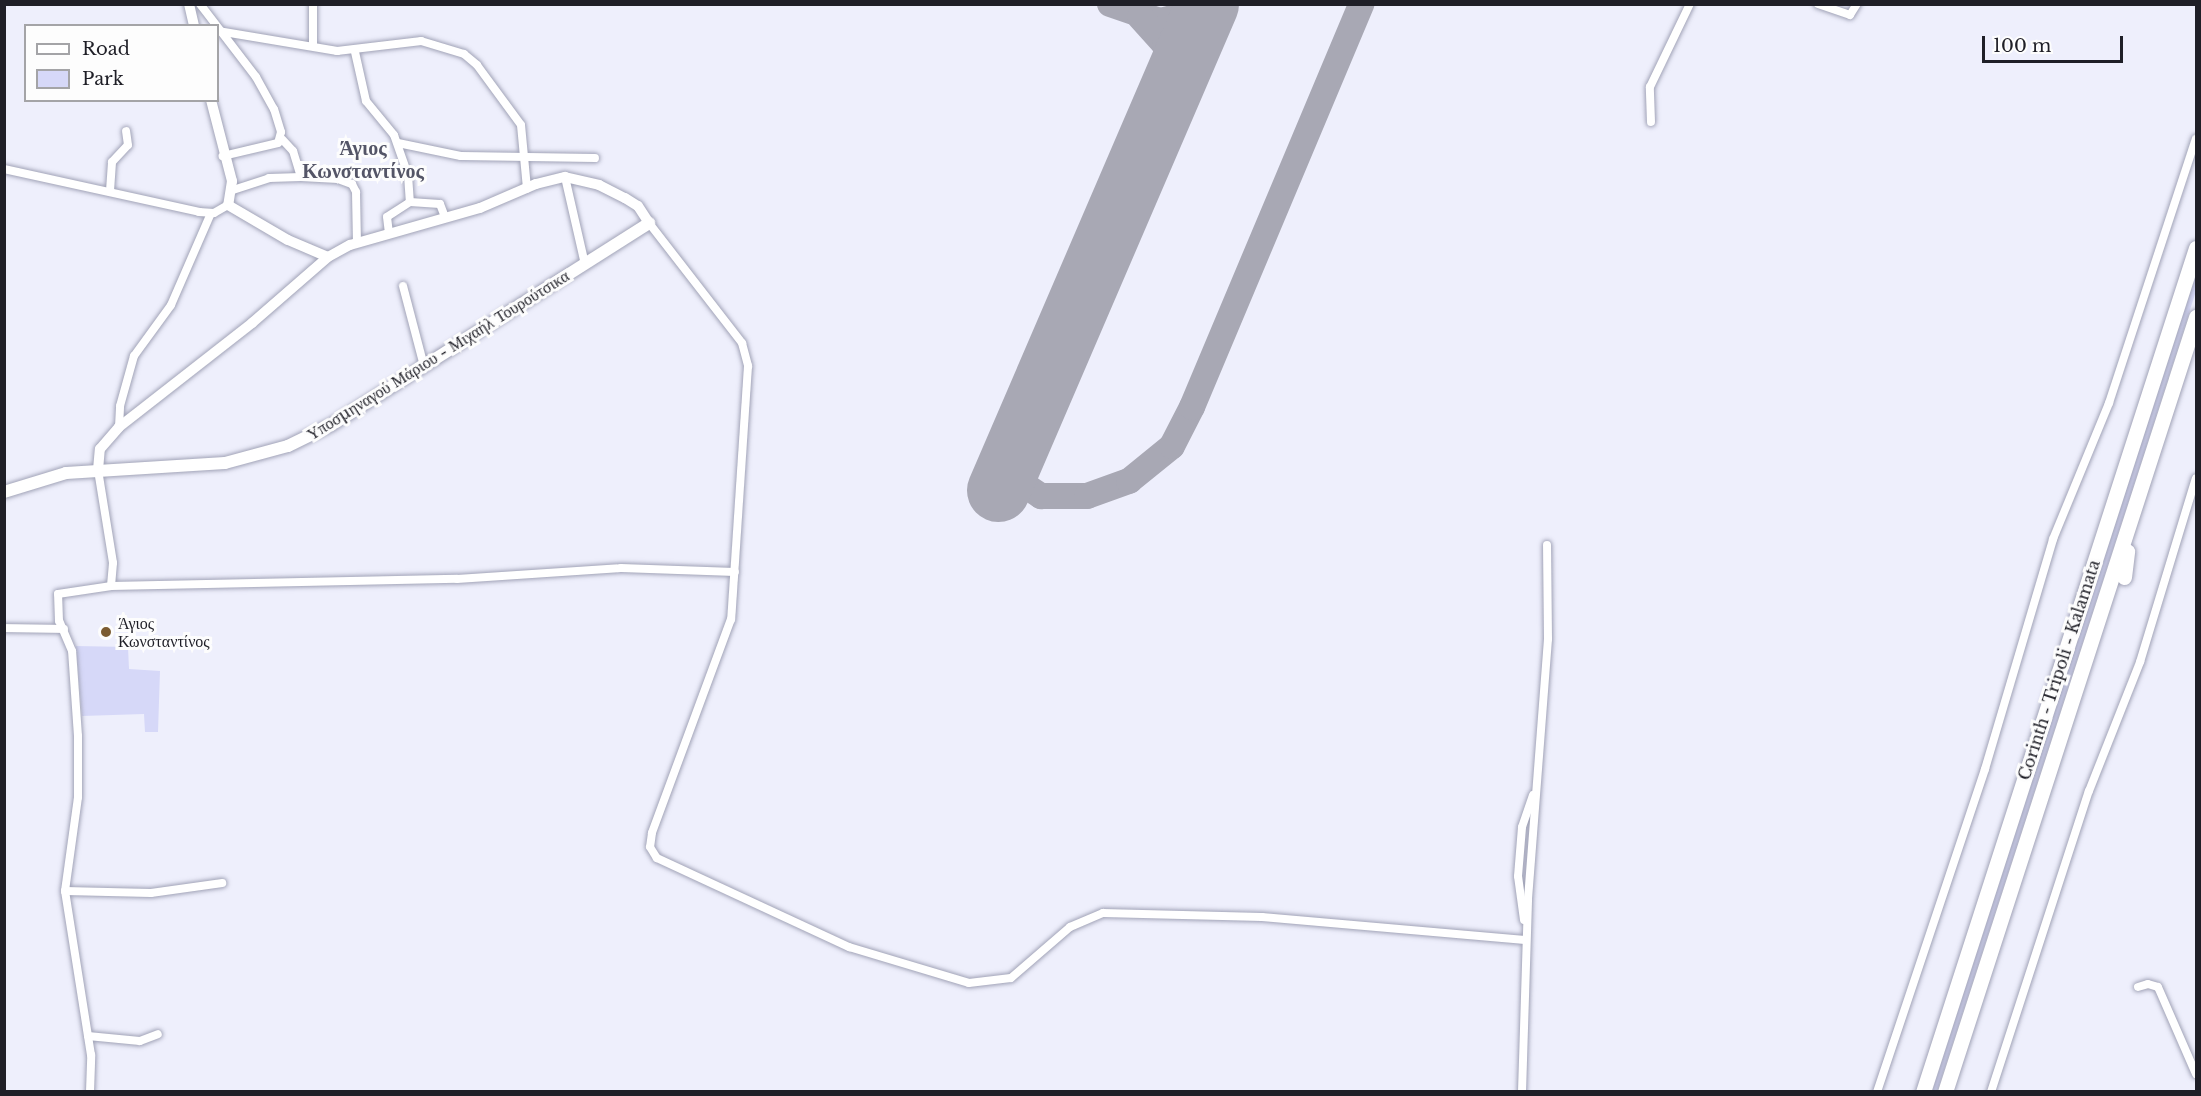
<!DOCTYPE html>
<html>
<head>
<meta charset="utf-8">
<style>
	body { margin:0 }
	#map { position:relative; width:2201px; height:1096px; overflow:hidden; background:#eeeffc; font-family:"Libre Baskerville",serif }
	div>[style] { position:absolute }
	[style*='--x'] { left:calc(var(--x)*1px); top:calc(var(--y)*1px); width:calc(var(--w)*1px); rotate:calc(var(--a)*1deg) }
	.green>* { inset:0; background:#d6d8f8 }
	.taxiway>* { height:26px; margin:-13px; padding:0 13px; transform-origin:13px; border-radius:13px; background:#a8a8b4 }
	.runway>* { height:63px; margin:-31.5px; padding:0 31.5px; transform-origin:31.5px; border-radius:31.5px; background:#a8a8b4 }
	.roads { filter:drop-shadow(0 0 2px #a1a3b7) drop-shadow(0 0 2px #a1a3b7) }
	.minor>* { height:8px; margin:-4px; padding:0 4px; transform-origin:4px; border-radius:4px; background:#fff }
	.tertiary>* { height:10px; margin:-5px; padding:0 5px; transform-origin:5px; border-radius:5px; background:#fff }
	.secondary>* { height:12px; margin:-6px; padding:0 6px; transform-origin:6px; border-radius:6px; background:#fff }
	.motorway>* { height:15px; margin:-7.5px; padding:0 7.5px; transform-origin:7.5px; border-radius:7.5px; background:#fff }
	.dots>* { width:16px; height:16px; translate:-50% -50%; box-sizing:border-box; border:3px solid #fdfdfd; border-radius:50% }
	span { translate:-50% -50%; white-space:nowrap; text-align:center; line-height:1.15; -webkit-text-stroke:6px #fdfdfd; paint-order:stroke }
	.street-label { font-size:16px; color:#1f1f27 }
	.poi-label { font-size:16px; color:#1f1f27 }
	.left { translate:0 -50%; text-align:left }
	.quarter-label { font-size:20px; color:#545567; font-weight:700 }
	.frame { position:absolute; inset:0; border:6px solid #1f1f27; pointer-events:none }
	.legend { position:absolute; left:24px; top:24px; width:195px; height:78px; box-sizing:border-box; background:#fdfdfd; border:2px solid #a4a4a7; margin:0; padding:8px 10px; list-style:none; font-size:18px; color:#1f1f27 }
	.legend li { display:flex; align-items:center; gap:12px; height:30px }
	.legend b { width:30px; border:2px solid #a4a4a7 }
	.scale { position:absolute; left:1982px; top:36px; width:141px; height:27px; box-sizing:border-box; border:3px solid #1f1f27; border-top:0; padding-left:8px; font-size:18px; line-height:21px; white-space:nowrap; color:#1f1f27; -webkit-text-stroke:4px #fdfdfd; paint-order:stroke }
</style>
</head>
<body>
<div id="map">
	<div class="green">
		<i style="clip-path:polygon(2196px 275px,2196px 291px,2153px 425px,1937px 1091px,1932px 1092px)"></i>
		<i style="clip-path:polygon(76px 646px,128px 647px,129px 669px,160px 671px,158px 732px,145px 732px,144px 714px,82px 716px)"></i>
	</div>
	<div class="taxiway">
		<i style="--x:1110;--y:4;--w:53;--a:18.8"></i>
		<i style="--x:1160;--y:21;--w:29;--a:-14"></i>
		<i style="--x:1188;--y:14;--w:16;--a:-40"></i>
		<i style="--x:1140;--y:17;--w:38;--a:48"></i>
		<i style="--x:1165;--y:45;--w:41;--a:78.7"></i>
		<i style="--x:1012;--y:458;--w:28;--a:67"></i>
		<i style="--x:1023;--y:484;--w:22;--a:34"></i>
		<i style="--x:1041;--y:496;--w:46;--a:0"></i>
		<i style="--x:1087;--y:496;--w:45;--a:-19.7"></i>
		<i style="--x:1129;--y:481;--w:55;--a:-39.1"></i>
		<i style="--x:1172;--y:446;--w:44;--a:-62.9"></i>
		<i style="--x:1192;--y:407;--w:437;--a:-67.2"></i>
	</div>
	<div class="runway">
		<i style="--x:998;--y:490;--w:529;--a:-66.73"></i>
	</div>
	<div class="roads">
		<div class="minor">
			<i style="--x:200;--y:4;--w:92;--a:52.5"></i>
			<i style="--x:256;--y:77;--w:37;--a:61"></i>
			<i style="--x:274;--y:109;--w:24;--a:73"></i>
			<i style="--x:281;--y:132;--w:11;--a:105"></i>
			<i style="--x:278;--y:143;--w:57;--a:166.7"></i>
			<i style="--x:1818;--y:4;--w:34;--a:19"></i>
			<i style="--x:1850;--y:15;--w:13;--a:-58"></i>
			<i style="--x:218;--y:31;--w:121;--a:9.5"></i>
			<i style="--x:337;--y:51;--w:85;--a:-6.8"></i>
			<i style="--x:421;--y:41;--w:45;--a:16.8"></i>
			<i style="--x:464;--y:54;--w:17;--a:40"></i>
			<i style="--x:477;--y:65;--w:74;--a:53.7"></i>
			<i style="--x:521;--y:125;--w:64;--a:84.6"></i>
			<i style="--x:313;--y:46;--w:42;--a:-90"></i>
			<i style="--x:355;--y:52;--w:50;--a:77.3"></i>
			<i style="--x:366;--y:101;--w:44;--a:50.5"></i>
			<i style="--x:394;--y:135;--w:42;--a:70.7"></i>
			<i style="--x:408;--y:175;--w:27;--a:86"></i>
			<i style="--x:410;--y:202;--w:27;--a:147"></i>
			<i style="--x:387;--y:217;--w:17;--a:83"></i>
			<i style="--x:1651;--y:122;--w:35;--a:-92"></i>
			<i style="--x:1650;--y:87;--w:92;--a:-64.3"></i>
			<i style="--x:398;--y:143;--w:64;--a:11.7"></i>
			<i style="--x:461;--y:156;--w:134;--a:0.9"></i>
			<i style="--x:4;--y:169;--w:200;--a:12.4"></i>
			<i style="--x:199;--y:212;--w:15;--a:4"></i>
			<i style="--x:214;--y:213;--w:16;--a:-30"></i>
			<i style="--x:301;--y:177;--w:37;--a:3"></i>
			<i style="--x:338;--y:179;--w:15;--a:20"></i>
			<i style="--x:352;--y:184;--w:9;--a:63"></i>
			<i style="--x:356;--y:192;--w:50;--a:88.9"></i>
			<i style="--x:565;--y:177;--w:89;--a:77.1"></i>
			<i style="--x:233;--y:190;--w:38;--a:-18"></i>
			<i style="--x:269;--y:178;--w:32;--a:-2"></i>
			<i style="--x:301;--y:177;--w:27;--a:-107"></i>
			<i style="--x:293;--y:151;--w:16;--a:-133"></i>
			<i style="--x:110;--y:191;--w:29;--a:-86"></i>
			<i style="--x:112;--y:162;--w:23;--a:-47"></i>
			<i style="--x:128;--y:145;--w:14;--a:-98"></i>
			<i style="--x:410;--y:202;--w:30;--a:4"></i>
			<i style="--x:440;--y:204;--w:14;--a:69"></i>
			<i style="--x:649;--y:223;--w:152;--a:52.2"></i>
			<i style="--x:742;--y:343;--w:24;--a:75"></i>
			<i style="--x:748;--y:366;--w:254;--a:93.8"></i>
			<i style="--x:731;--y:619;--w:228;--a:110.3"></i>
			<i style="--x:652;--y:833;--w:14;--a:98"></i>
			<i style="--x:650;--y:847;--w:13;--a:58"></i>
			<i style="--x:657;--y:858;--w:212;--a:24.9"></i>
			<i style="--x:849;--y:947;--w:125;--a:16.7"></i>
			<i style="--x:969;--y:983;--w:42;--a:-6.8"></i>
			<i style="--x:1011;--y:978;--w:78;--a:-40.8"></i>
			<i style="--x:1070;--y:927;--w:36;--a:-23"></i>
			<i style="--x:1103;--y:913;--w:159;--a:1.4"></i>
			<i style="--x:1262;--y:917;--w:264;--a:5"></i>
			<i style="--x:403;--y:286;--w:83;--a:75.3"></i>
			<i style="--x:119;--y:427;--w:21;--a:-87"></i>
			<i style="--x:120;--y:406;--w:52;--a:-74.4"></i>
			<i style="--x:134;--y:356;--w:63;--a:-54"></i>
			<i style="--x:171;--y:305;--w:100;--a:-66.5"></i>
			<i style="--x:98;--y:470;--w:94;--a:80.8"></i>
			<i style="--x:113;--y:563;--w:23;--a:95"></i>
			<i style="--x:4;--y:628;--w:60;--a:1"></i>
			<i style="--x:65;--y:891;--w:86;--a:1.3"></i>
			<i style="--x:151;--y:893;--w:72;--a:-8"></i>
			<i style="--x:1524;--y:920;--w:44;--a:-97.8"></i>
			<i style="--x:1518;--y:876;--w:49;--a:-85.3"></i>
			<i style="--x:1522;--y:827;--w:34;--a:-71"></i>
			<i style="--x:2138;--y:987;--w:10;--a:-17"></i>
			<i style="--x:2148;--y:984;--w:10;--a:17"></i>
			<i style="--x:2158;--y:987;--w:95;--a:66.4"></i>
			<i style="--x:88;--y:1036;--w:52;--a:5.5"></i>
			<i style="--x:140;--y:1041;--w:19;--a:-21"></i>
			<i style="--x:90;--y:1092;--w:37;--a:-88"></i>
			<i style="--x:91;--y:1055;--w:166;--a:-99"></i>
			<i style="--x:65;--y:891;--w:95;--a:-82.1"></i>
			<i style="--x:78;--y:797;--w:61;--a:-90"></i>
			<i style="--x:78;--y:736;--w:85;--a:-94"></i>
			<i style="--x:72;--y:651;--w:33;--a:-113"></i>
			<i style="--x:59;--y:621;--w:27;--a:-92"></i>
			<i style="--x:58;--y:594;--w:54;--a:-8.6"></i>
			<i style="--x:111;--y:586;--w:346;--a:-1.2"></i>
			<i style="--x:457;--y:579;--w:164;--a:-3.8"></i>
			<i style="--x:621;--y:568;--w:114;--a:2"></i>
			<i style="--x:1522;--y:1092;--w:193;--a:-88.2"></i>
			<i style="--x:1528;--y:899;--w:261;--a:-85.6"></i>
			<i style="--x:1548;--y:639;--w:94;--a:-90.6"></i>
			<i style="--x:1877;--y:1092;--w:341;--a:-71.5"></i>
			<i style="--x:1985;--y:769;--w:240;--a:-73.5"></i>
			<i style="--x:2053;--y:539;--w:147;--a:-67.6"></i>
			<i style="--x:2109;--y:403;--w:278;--a:-71.8"></i>
			<i style="--x:1991;--y:1092;--w:317;--a:-72"></i>
			<i style="--x:2089;--y:791;--w:139;--a:-68.4"></i>
			<i style="--x:2140;--y:662;--w:192;--a:-73.1"></i>
		</div>
		<div class="tertiary">
			<i style="--x:189;--y:4;--w:23;--a:77"></i>
			<i style="--x:211;--y:100;--w:84;--a:75.5"></i>
			<i style="--x:232;--y:181;--w:24;--a:99"></i>
			<i style="--x:228;--y:205;--w:69;--a:30.3"></i>
			<i style="--x:288;--y:240;--w:43;--a:23"></i>
			<i style="--x:98;--y:470;--w:21;--a:-85"></i>
			<i style="--x:100;--y:449;--w:29;--a:-49"></i>
			<i style="--x:119;--y:427;--w:169;--a:-38"></i>
			<i style="--x:252;--y:323;--w:101;--a:-41"></i>
			<i style="--x:328;--y:257;--w:25;--a:-29"></i>
			<i style="--x:350;--y:245;--w:135;--a:-15.9"></i>
			<i style="--x:480;--y:208;--w:61;--a:-23.2"></i>
			<i style="--x:536;--y:184;--w:30;--a:-14"></i>
			<i style="--x:565;--y:177;--w:35;--a:13"></i>
			<i style="--x:599;--y:185;--w:29;--a:27"></i>
			<i style="--x:625;--y:198;--w:15;--a:32"></i>
			<i style="--x:638;--y:206;--w:20;--a:57"></i>
		</div>
		<div class="secondary">
			<i style="--x:4;--y:492;--w:65;--a:-17"></i>
			<i style="--x:66;--y:473;--w:159;--a:-3.6"></i>
			<i style="--x:225;--y:463;--w:65;--a:-15.1"></i>
			<i style="--x:288;--y:446;--w:48;--a:-26"></i>
			<i style="--x:331;--y:425;--w:377;--a:-32.4"></i>
		</div>
		<div class="motorway">
			<i style="--x:2124;--y:577;--w:26;--a:-83"></i>
			<i style="--x:1923;--y:1092;--w:887;--a:-72.08"></i>
			<i style="--x:1945;--y:1092;--w:815;--a:-72.05"></i>
		</div>
	</div>
	<div class="dots">
		<i style="left:106px;top:632px;background:#7b5b31"></i>
	</div>
	<div class="street-label">
		<span style="left:438px;top:355px;rotate:-32deg">Υποσμηναγού Μάριου - Μιχαήλ Τουρούτσικα</span>
		<span style="left:2059px;top:670px;rotate:-72deg">Corinth - Tripoli - Kalamata</span>
	</div>
	<div class="poi-label">
		<span class="left" style="left:118px;top:632px">Άγιος<br>Κωνσταντίνος</span>
	</div>
	<div class="quarter-label">
		<span style="left:363px;top:160px">Άγιος<br>Κωνσταντίνος</span>
	</div>
	<div class="frame"></div>
	<ul class="legend">
	<li><b style="height:8px;background:#fff"></b>Road</li>
	<li><b style="height:16px;background:#d6d8f8"></b>Park</li>
	</ul>
	<div class="scale">100 m</div>
</div>
</body>
</html>
